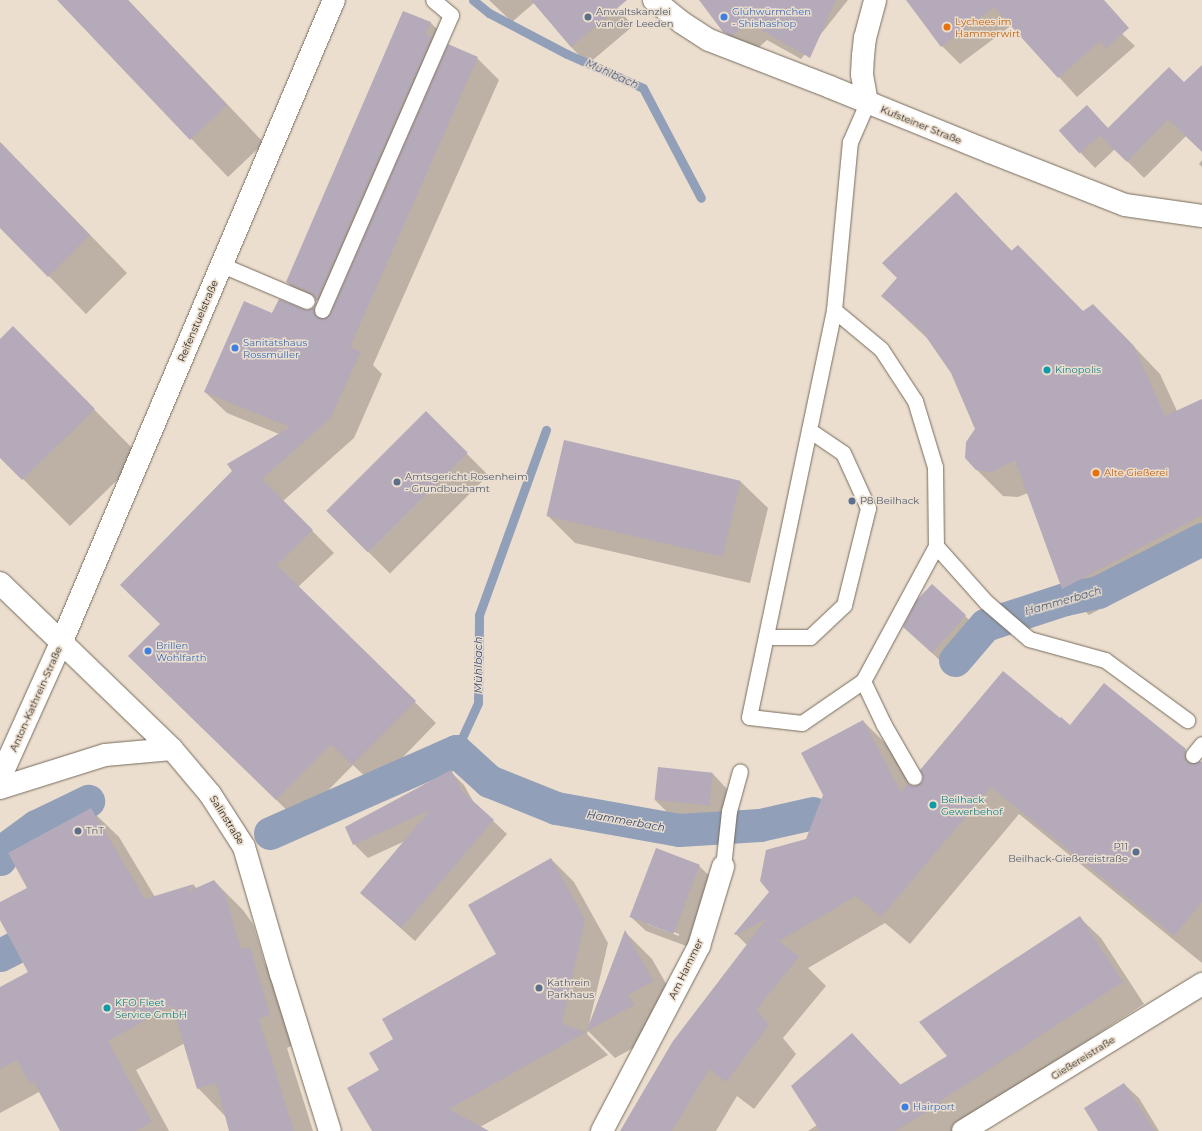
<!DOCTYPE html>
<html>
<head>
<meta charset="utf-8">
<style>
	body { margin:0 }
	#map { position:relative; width:1202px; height:1131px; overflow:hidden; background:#ebdece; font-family:Montserrat,sans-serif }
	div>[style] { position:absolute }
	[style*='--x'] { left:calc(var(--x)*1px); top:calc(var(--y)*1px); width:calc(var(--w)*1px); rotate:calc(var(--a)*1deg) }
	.shadow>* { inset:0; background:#0003; transform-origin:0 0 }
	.stream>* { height:9px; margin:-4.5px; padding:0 4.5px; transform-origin:4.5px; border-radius:4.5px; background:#919fb9 }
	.canal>* { height:33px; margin:-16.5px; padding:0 16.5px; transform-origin:16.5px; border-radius:16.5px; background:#919fb9 }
	.building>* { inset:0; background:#b5aab9; transform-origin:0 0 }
	.roads { filter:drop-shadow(0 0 1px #776c5d) drop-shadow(0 0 1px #776c5d) }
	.service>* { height:15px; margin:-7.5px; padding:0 7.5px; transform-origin:7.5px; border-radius:7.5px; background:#fff }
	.minor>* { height:22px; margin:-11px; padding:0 11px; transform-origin:11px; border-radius:11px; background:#fff }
	.secondary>* { height:22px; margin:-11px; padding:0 11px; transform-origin:11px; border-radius:11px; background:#fff }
	.dots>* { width:11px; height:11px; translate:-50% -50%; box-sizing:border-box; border:2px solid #ebdece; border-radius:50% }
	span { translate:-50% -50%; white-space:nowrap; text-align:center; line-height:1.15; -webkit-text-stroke:3px #ebdece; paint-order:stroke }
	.service-label { font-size:10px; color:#4e5e75 }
	.left { translate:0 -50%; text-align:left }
	.right { translate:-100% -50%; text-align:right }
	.shop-label { font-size:10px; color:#366cbe }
	.food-label { font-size:10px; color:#c56008 }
	.street-label { font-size:10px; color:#322d27 }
	.culture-label { font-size:10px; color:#0d838f }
	.water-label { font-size:11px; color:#364971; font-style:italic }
</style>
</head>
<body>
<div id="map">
	<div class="shadow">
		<i style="clip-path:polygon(58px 0,128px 0,264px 143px,228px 177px)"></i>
		<i style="clip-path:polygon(489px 0,611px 0,633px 26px,588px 64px,571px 47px,534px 3px,512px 22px)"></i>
		<i style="clip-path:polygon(700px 0,848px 0,801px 59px,767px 40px,751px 54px,743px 51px,724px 31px)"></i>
		<i style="clip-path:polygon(907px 0,1066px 0,1116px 28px,1135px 46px,1077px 97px,1012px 25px,960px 64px,942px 46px)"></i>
		<i style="clip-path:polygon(403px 12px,431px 23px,438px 30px,323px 308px,316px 298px,294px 289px,287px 282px)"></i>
		<i style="clip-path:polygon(477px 58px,499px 80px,373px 365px,382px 374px,354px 438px,283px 501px,334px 553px,298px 587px,436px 723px,375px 786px,353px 765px,298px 821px,151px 678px,279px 434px,227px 413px,205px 392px,273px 315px,309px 311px,314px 308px,325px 319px,331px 315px)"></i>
		<i style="clip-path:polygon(1184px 83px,1202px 87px,1202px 151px,1186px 136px,1144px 178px,1115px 149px,1095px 168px,1060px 131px,1101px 121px,1109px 129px)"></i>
		<i style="clip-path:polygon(0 142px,127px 273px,86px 314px,0 226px)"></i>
		<i style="clip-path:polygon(1202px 160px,1202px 167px,1199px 164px)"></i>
		<i style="clip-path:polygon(956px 193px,1012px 251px,1083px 312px,1119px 331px,1160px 374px,1177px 411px,1202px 401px,1202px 555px,1089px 615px,1063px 589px,1028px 493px,1018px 497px,1003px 496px,977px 470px,976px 429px,952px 373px,929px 340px,882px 296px,898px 278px)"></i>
		<i style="clip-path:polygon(0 341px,60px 375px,141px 457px,70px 526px,0 456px)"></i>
		<i style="left:426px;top:413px;width:88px;height:139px;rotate:45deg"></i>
		<i style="clip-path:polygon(740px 481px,768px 508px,750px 583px,575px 543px,547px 515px)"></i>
		<i style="clip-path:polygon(932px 585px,980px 630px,947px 667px,904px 627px)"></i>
		<i style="clip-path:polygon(1060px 720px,1070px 726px,1185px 750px,1198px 763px,1202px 764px,1202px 963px,1019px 814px,910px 944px,885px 923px,808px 968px,826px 986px,783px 1038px,796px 1054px,754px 1109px,737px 1096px,716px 1131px,621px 1131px,747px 945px,736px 934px,770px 892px,807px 840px,863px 721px,891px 749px,910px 785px,914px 787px)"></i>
		<i style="clip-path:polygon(451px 772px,464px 785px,474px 803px,507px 834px,415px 941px,361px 893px,405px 841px,368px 858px,354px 844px)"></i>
		<i style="clip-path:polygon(713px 774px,727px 789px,723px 819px,669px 814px,655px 800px)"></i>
		<i style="clip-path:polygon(90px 809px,119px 837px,155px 897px,194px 885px,197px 889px,214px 881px,243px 910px,253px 924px,265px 964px,279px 977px,298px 1043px,287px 1048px,313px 1131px,230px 1131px,226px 1117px,198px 1088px,185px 1043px,136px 1070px,169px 1131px,61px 1131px,39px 1092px,0 1113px,0 988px,29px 972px,0 918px,0 903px,28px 888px)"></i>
		<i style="clip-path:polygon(551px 859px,574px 882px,608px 943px,589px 1024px,625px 932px,652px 959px,680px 1008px,655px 1023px,660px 1033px,615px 1058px,588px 1031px,587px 1034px,608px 1055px,480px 1127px,487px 1131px,373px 1131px,381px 1070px,394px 1039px,497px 955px)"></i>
		<i style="clip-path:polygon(evenodd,699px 866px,714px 880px,689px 947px,646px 931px,631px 917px,699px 866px,647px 922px,679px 934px,679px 936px,647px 924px,647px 922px)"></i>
		<i style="clip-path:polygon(1079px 917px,1101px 938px,1144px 1004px,961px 1123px,952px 1131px,808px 1131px,817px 1125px,852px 1034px,901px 1085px,949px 1057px)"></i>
		<i style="clip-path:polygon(1124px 1084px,1139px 1098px,1159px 1131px,1099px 1131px)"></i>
	</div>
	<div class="stream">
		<i style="--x:473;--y:0;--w:21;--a:39"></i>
		<i style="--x:489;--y:13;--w:88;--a:27.7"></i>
		<i style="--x:567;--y:54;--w:83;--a:24.1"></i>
		<i style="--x:643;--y:88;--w:124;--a:62.2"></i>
		<i style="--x:456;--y:751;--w:53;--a:-65.4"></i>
		<i style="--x:478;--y:703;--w:88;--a:-89.3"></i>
		<i style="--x:479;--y:615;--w:197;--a:-70.1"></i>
	</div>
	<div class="canal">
		<i style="--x:955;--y:660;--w:46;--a:-49.4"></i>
		<i style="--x:985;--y:625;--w:84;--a:-18"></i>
		<i style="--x:1065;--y:599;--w:34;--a:-12"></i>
		<i style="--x:1098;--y:592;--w:117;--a:-27"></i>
		<i style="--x:270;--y:833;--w:203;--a:-23.8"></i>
		<i style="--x:456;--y:751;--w:45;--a:42.3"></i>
		<i style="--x:489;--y:781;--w:72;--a:21.9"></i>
		<i style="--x:556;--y:808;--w:125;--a:10.1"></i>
		<i style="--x:679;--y:830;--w:81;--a:-3.5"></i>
		<i style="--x:760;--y:825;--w:54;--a:-12.8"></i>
		<i style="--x:0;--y:859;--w:8;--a:-76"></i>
		<i style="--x:2;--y:851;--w:42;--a:-36.3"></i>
		<i style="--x:36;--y:826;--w:58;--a:-25.7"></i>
		<i style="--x:0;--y:955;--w:16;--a:-27"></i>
	</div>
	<div class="building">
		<i style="clip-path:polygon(57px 0,128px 0,227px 105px,190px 140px)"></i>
		<i style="clip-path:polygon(531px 0,627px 0,571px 47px)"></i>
		<i style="clip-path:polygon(699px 0,836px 0,810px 58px,748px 22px,732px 36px,723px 32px)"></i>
		<i style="clip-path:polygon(906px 0,1104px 0,1129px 28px,1106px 48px,1100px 41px,1058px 78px,994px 7px,941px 47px)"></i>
		<i style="clip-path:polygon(403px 11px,431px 22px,426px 34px,432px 37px,316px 302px,314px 296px,311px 293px,286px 282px)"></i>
		<i style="clip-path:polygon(448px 44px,478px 57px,350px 347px,361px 352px,332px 414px,333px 416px,262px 479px,313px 530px,277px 565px,416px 701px,352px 765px,331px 744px,276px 800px,128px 656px,160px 624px,120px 585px,232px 471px,227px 464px,290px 427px,204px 392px,244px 301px,272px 313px,279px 299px,304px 309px,308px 310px,314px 307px,315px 315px,319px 318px,323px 319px,330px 314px)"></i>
		<i style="clip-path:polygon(1202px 65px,1202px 152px,1168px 119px,1127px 162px,1100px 136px,1169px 67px,1184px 82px)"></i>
		<i style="left:1087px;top:105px;width:31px;height:38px;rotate:48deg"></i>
		<i style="clip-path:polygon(0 142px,90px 235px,48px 277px,0 228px)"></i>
		<i style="clip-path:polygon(956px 192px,1011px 251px,1018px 245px,1083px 311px,1093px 304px,1134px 346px,1165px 416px,1202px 399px,1202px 515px,1062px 589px,1015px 460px,992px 472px,976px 470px,965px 458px,966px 442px,975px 429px,951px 373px,922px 331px,881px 296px,897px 278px,882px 263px)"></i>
		<i style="clip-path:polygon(13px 326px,95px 409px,22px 480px,0 458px,0 339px)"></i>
		<i style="left:426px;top:411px;width:59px;height:141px;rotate:45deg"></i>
		<i style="left:564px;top:440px;width:181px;height:78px;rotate:13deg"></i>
		<i style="clip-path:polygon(932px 584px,966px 615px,932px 653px,903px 627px,916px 601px)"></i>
		<i style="clip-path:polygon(1003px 671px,1060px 718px,1061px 717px,1070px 725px,1104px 683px,1186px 749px,1184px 754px,1187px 762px,1192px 764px,1200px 761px,1202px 762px,1202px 902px,1174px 936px,991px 787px,881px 917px,856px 896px,779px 941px,799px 957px,756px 1010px,769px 1025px,726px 1082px,709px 1069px,672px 1131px,620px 1131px,673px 1041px,767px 918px,736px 935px,734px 934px,769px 892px,760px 881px,766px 850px,806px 839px,823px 795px,801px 753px,863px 720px,901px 792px,908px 784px,914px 786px,922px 782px,923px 777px,920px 770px)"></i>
		<i style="left:658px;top:767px;width:55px;height:33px;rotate:6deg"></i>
		<i style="clip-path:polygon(451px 770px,462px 791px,494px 820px,401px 928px,360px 893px,430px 810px,353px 845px,345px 827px)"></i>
		<i style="clip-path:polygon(91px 808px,145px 899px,194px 884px,185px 893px,214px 880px,225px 894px,241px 949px,250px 947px,270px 1014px,259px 1019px,294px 1131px,229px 1131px,216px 1083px,197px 1089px,172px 1005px,108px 1041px,152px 1122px,135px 1131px,60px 1131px,34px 1082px,30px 1084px,17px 1060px,0 1069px,0 987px,28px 972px,0 920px,0 902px,27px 888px,8px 853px)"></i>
		<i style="left:656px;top:848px;width:47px;height:74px;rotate:21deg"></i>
		<i style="clip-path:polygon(551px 858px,585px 919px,562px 1024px,586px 1032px,449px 1109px,489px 1131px,372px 1131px,347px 1088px,379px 1070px,369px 1053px,393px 1039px,382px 1019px,496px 954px,468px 905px)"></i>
		<i style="clip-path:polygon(1080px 916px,1123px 982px,940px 1101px,942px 1103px,895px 1131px,820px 1131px,791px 1086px,852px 1033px,900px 1085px,947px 1056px,919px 1022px)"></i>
		<i style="clip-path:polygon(625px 930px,653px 981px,628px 995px,634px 1005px,587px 1031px)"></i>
		<i style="clip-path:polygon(1124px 1083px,1155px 1131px,1098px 1131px,1084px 1108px)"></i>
	</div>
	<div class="roads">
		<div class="service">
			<i style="--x:222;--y:265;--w:92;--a:23"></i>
			<i style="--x:322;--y:310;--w:322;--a:-66.4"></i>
			<i style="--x:451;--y:15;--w:23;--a:-140"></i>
			<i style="--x:834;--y:310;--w:61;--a:39.7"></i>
			<i style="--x:881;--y:349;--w:62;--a:56.8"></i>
			<i style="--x:915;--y:401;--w:69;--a:73.1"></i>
			<i style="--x:935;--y:467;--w:79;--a:89.3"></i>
			<i style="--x:936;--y:546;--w:153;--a:118.4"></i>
			<i style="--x:863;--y:681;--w:74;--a:145.5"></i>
			<i style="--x:802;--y:723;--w:53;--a:-173.5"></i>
			<i style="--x:749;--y:717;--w:416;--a:-78.2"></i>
			<i style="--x:834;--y:310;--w:169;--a:-84.6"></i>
			<i style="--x:850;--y:142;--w:43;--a:-66.4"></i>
			<i style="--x:936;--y:546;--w:75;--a:48.2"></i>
			<i style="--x:986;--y:602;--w:57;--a:40.7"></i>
			<i style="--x:1029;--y:639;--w:79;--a:15.4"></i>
			<i style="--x:1105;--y:660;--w:102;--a:36.2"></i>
			<i style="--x:766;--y:637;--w:44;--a:0"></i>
			<i style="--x:810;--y:637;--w:47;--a:-43.3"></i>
			<i style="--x:844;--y:605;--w:100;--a:-76.1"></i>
			<i style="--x:868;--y:508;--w:60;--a:-114.4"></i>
			<i style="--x:843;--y:453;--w:41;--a:-145.9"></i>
			<i style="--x:863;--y:681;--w:49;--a:64.5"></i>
			<i style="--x:884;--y:725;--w:60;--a:60"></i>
			<i style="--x:1193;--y:755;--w:14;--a:-51"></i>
			<i style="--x:723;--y:867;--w:56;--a:-83.9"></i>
			<i style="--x:729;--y:811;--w:41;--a:-74.6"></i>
		</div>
		<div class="minor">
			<i style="--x:654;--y:0;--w:35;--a:39"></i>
			<i style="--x:681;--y:22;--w:33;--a:33"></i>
			<i style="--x:709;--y:40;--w:130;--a:21.2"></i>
			<i style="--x:830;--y:87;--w:173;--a:22.1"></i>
			<i style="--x:990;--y:152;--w:145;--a:21.4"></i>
			<i style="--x:1125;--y:205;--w:78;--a:8.1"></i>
			<i style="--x:867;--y:103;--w:29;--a:-100"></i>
			<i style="--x:862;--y:74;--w:18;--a:-87"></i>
			<i style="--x:863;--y:56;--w:18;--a:-84"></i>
			<i style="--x:865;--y:38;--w:39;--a:-75"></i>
			<i style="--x:0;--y:583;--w:239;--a:44"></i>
			<i style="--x:172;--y:749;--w:59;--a:49.8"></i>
			<i style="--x:210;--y:794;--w:63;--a:57.3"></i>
			<i style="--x:244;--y:847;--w:132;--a:73.8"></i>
			<i style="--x:281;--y:974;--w:164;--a:72.7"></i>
			<i style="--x:0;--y:778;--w:150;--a:-65.7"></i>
			<i style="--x:62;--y:641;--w:696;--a:-67.01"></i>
			<i style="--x:0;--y:788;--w:110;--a:-17.4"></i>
			<i style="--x:105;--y:755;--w:67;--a:-5.1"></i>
			<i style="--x:602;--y:1131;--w:209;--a:-62.3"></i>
			<i style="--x:699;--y:946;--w:83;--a:-73.1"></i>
		</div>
		<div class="secondary">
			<i style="--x:963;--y:1131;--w:281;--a:-31.6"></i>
		</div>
	</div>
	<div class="dots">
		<i style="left:588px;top:17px;background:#5c6f8a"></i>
		<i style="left:724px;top:17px;background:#3f7fe0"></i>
		<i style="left:947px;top:27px;background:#e8710a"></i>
		<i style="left:235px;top:348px;background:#3f7fe0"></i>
		<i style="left:1047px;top:370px;background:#0f9aa8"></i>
		<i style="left:1096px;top:473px;background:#e8710a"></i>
		<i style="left:397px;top:482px;background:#5c6f8a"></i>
		<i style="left:852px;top:501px;background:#5c6f8a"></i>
		<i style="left:148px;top:651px;background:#3f7fe0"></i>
		<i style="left:933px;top:805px;background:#0f9aa8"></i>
		<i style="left:78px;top:831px;background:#5c6f8a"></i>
		<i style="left:1136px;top:852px;background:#5c6f8a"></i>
		<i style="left:539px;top:988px;background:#5c6f8a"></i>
		<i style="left:107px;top:1008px;background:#0f9aa8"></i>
		<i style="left:905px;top:1107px;background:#3f7fe0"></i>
	</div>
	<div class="service-label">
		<span class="left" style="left:596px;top:17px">Anwaltskanzlei<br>van der Leeden</span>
		<span class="left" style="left:405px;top:482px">Amtsgericht Rosenheim<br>- Grundbuchamt</span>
		<span class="left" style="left:860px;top:501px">P8 Beilhack</span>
		<span class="left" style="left:86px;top:831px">TnT</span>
		<span class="right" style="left:1128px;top:852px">P11<br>Beilhack-Gießereistraße</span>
		<span class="left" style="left:547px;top:988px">Kathrein<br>Parkhaus</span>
	</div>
	<div class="shop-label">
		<span class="left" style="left:732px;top:17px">Glühwürmchen<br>- Shishashop</span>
		<span class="left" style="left:243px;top:348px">Sanitätshaus<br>Rossmüller</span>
		<span class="left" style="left:156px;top:651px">Brillen<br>Wohlfarth</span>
		<span class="left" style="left:913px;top:1107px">Hairport</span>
	</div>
	<div class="food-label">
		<span class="left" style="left:955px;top:27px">Lychees im<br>Hammerwirt</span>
		<span class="left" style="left:1104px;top:473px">Alte Gießerei</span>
	</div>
	<div class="street-label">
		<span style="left:921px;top:125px;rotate:22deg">Kufsteiner Straße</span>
		<span style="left:198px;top:321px;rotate:-67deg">Reifenstuelstraße</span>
		<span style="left:36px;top:699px;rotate:-66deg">Anton-Kathrein-Straße</span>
		<span style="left:227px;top:820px;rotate:58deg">Salinstraße</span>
		<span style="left:686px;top:969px;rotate:-64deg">Am Hammer</span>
		<span style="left:1083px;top:1058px;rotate:-32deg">Gießereistraße</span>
	</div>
	<div class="culture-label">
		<span class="left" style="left:1055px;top:370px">Kinopolis</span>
		<span class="left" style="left:941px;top:805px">Beilhack<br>Gewerbehof</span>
		<span class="left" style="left:115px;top:1008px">KFO Fleet<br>Service GmbH</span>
	</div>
	<div class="water-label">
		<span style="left:612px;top:74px;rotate:24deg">Mühlbach</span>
		<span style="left:1063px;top:601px;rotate:-16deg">Hammerbach</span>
		<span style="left:478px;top:665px;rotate:-90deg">Mühlbach</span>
		<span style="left:626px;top:821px;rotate:10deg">Hammerbach</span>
	</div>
</div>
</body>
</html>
